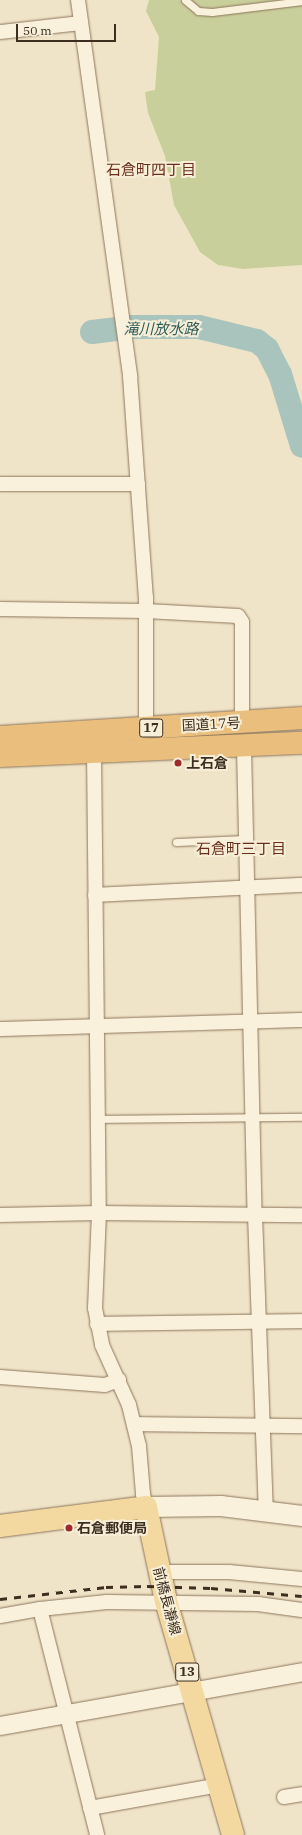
<!DOCTYPE html>
<html>
<head>
<meta charset="utf-8">
<style>
	body { margin:0 }
	#map { position:relative; width:302px; height:1835px; overflow:hidden; background:#f0e4c8; font-family:"IBM Plex Serif","Noto Sans JP",serif }
	div>[style] { position:absolute }
	[style*='--x'] { left:calc(var(--x)*1px); top:calc(var(--y)*1px); width:calc(var(--w)*1px); rotate:calc(var(--a)*1deg) }
	.green>* { inset:0; background:#c9cf9b }
	.river>* { height:24px; margin:-12px; padding:0 12px; transform-origin:12px; border-radius:12px; background:#a9c4bc }
	.roads { filter:drop-shadow(0 0 1px #8d765c) drop-shadow(0 0 1px #8d765c) }
	.service>* { height:7px; margin:-3.5px; padding:0 3.5px; transform-origin:3.5px; border-radius:3.5px; background:#faf1dc }
	.minor>* { height:14px; margin:-7px; padding:0 7px; transform-origin:7px; border-radius:7px; background:#faf1dc }
	.tertiary>* { height:18px; margin:-9px; padding:0 9px; transform-origin:9px; border-radius:9px; background:#faf1dc }
	.secondary>* { height:20px; margin:-10px; padding:0 10px; transform-origin:10px; border-radius:10px; background:#faf1dc }
	.primary>* { height:22px; margin:-11px; padding:0 11px; transform-origin:11px; border-radius:11px; background:#f3d9a0 }
	.trunk>* { height:22px; margin:-11px; padding:0 11px; transform-origin:11px; border-radius:11px; background:#eabe7c }
	.rail>* { height:3px; margin-top:-1.5px; transform-origin:0; background:repeating-linear-gradient(90deg,#3d2e20 0 7px,transparent 0 14px) }
	.dots>* { width:11px; height:11px; translate:-50% -50%; box-sizing:border-box; border:2px solid #f7eed8; border-radius:50% }
	span { translate:-50% -50%; white-space:nowrap; text-align:center; line-height:1.15; -webkit-text-stroke:4px #f7eed8; paint-order:stroke }
	.shield-label span { padding:1px 3px; background:#f7eed8; border:1px solid; border-radius:3px; -webkit-text-stroke-width:0 }
	.shield-label { font-size:13px; color:#3d2e20; font-weight:700 }
	.street-label { font-size:14px; color:#3d2e20 }
	.poi-label { font-size:14px; color:#3d2e20; font-weight:700 }
	.left { translate:0 -50%; text-align:left }
	.neighbourhood-label { font-size:15px; color:#6b2e1e }
	.water-label { font-size:15px; color:#2f5d5a; font-style:italic }
	.scale { position:absolute; left:16px; top:24px; width:100px; height:18px; box-sizing:border-box; border:2px solid #3d2e20; border-top:0; padding-left:5px; font-size:12px; line-height:14px; white-space:nowrap; color:#3d2e20; -webkit-text-stroke:3px #f7eed8; paint-order:stroke }
</style>
</head>
<body>
<div id="map">
	<div class="green">
		<i style="clip-path:polygon(149px 0,302px 0,302px 265px,243px 269px,218px 265px,200px 252px,174px 205px,165px 156px,148px 113px,145px 92px,155px 90px,159px 37px,146px 11px)"></i>
	</div>
	<div class="river">
		<i style="--x:92;--y:332;--w:40;--a:-7.1"></i>
		<i style="--x:132;--y:327;--w:67;--a:0"></i>
		<i style="--x:199;--y:327;--w:60;--a:13.6"></i>
		<i style="--x:257;--y:341;--w:13;--a:39"></i>
		<i style="--x:267;--y:349;--w:28;--a:63"></i>
		<i style="--x:280;--y:374;--w:75;--a:73"></i>
	</div>
	<div class="roads">
		<div class="service">
			<i style="--x:185;--y:0;--w:17;--a:40"></i>
			<i style="--x:198;--y:11;--w:14;--a:4"></i>
			<i style="--x:212;--y:12;--w:91;--a:-7"></i>
			<i style="--x:176;--y:842;--w:70;--a:-2.5"></i>
			<i style="--x:96;--y:1119;--w:206;--a:-0.6"></i>
		</div>
		<div class="minor">
			<i style="--x:78;--y:0;--w:380;--a:82.1"></i>
			<i style="--x:130;--y:376;--w:222;--a:85.9"></i>
			<i style="--x:146;--y:597;--w:131;--a:90"></i>
			<i style="--x:0;--y:32;--w:81;--a:-6.4"></i>
			<i style="--x:0;--y:484;--w:138;--a:0"></i>
			<i style="--x:0;--y:609;--w:146;--a:0.8"></i>
			<i style="--x:146;--y:611;--w:92;--a:3.1"></i>
			<i style="--x:238;--y:616;--w:7;--a:56"></i>
			<i style="--x:242;--y:622;--w:101;--a:90"></i>
			<i style="--x:244;--y:747;--w:468;--a:88.7"></i>
			<i style="--x:255;--y:1215;--w:295;--a:87.9"></i>
			<i style="--x:94;--y:751;--w:462;--a:89.4"></i>
			<i style="--x:99;--y:1213;--w:95;--a:92.4"></i>
			<i style="--x:95;--y:1308;--w:38;--a:79"></i>
			<i style="--x:102;--y:1345;--w:66;--a:65.8"></i>
			<i style="--x:129;--y:1405;--w:42;--a:76.3"></i>
			<i style="--x:139;--y:1446;--w:48;--a:85.2"></i>
			<i style="--x:143;--y:1494;--w:13;--a:77"></i>
			<i style="--x:95;--y:895;--w:207;--a:-2.8"></i>
			<i style="--x:0;--y:1029;--w:302;--a:-1.7"></i>
			<i style="--x:0;--y:1215;--w:99;--a:-1.2"></i>
			<i style="--x:99;--y:1213;--w:203;--a:0.6"></i>
			<i style="--x:97;--y:1324;--w:205;--a:-0.8"></i>
			<i style="--x:0;--y:1377;--w:105;--a:4.4"></i>
			<i style="--x:105;--y:1385;--w:15;--a:-20"></i>
			<i style="--x:134;--y:1424;--w:168;--a:0.7"></i>
			<i style="--x:159;--y:1572;--w:70;--a:0"></i>
			<i style="--x:229;--y:1572;--w:73;--a:5.5"></i>
			<i style="--x:40;--y:1609;--w:233;--a:75.8"></i>
			<i style="--x:0;--y:1616;--w:41;--a:-9.9"></i>
			<i style="--x:40;--y:1609;--w:67;--a:-6"></i>
			<i style="--x:107;--y:1602;--w:151;--a:0.8"></i>
			<i style="--x:258;--y:1604;--w:44;--a:7.8"></i>
			<i style="--x:284;--y:1797;--w:18;--a:-9"></i>
			<i style="--x:90;--y:1808;--w:131;--a:-10.1"></i>
		</div>
		<div class="tertiary">
			<i style="--x:0;--y:1726;--w:307;--a:-10.1"></i>
		</div>
		<div class="secondary">
			<i style="--x:146;--y:1507;--w:75;--a:-0.8"></i>
			<i style="--x:221;--y:1506;--w:82;--a:7"></i>
		</div>
		<div class="primary">
			<i style="--x:0;--y:1526;--w:147;--a:-7.4"></i>
			<i style="--x:146;--y:1507;--w:96;--a:78"></i>
			<i style="--x:166;--y:1601;--w:243;--a:74"></i>
		</div>
		<div class="trunk">
			<i style="--x:0;--y:737;--w:303;--a:-3.6"></i>
			<i style="--x:0;--y:756;--w:302;--a:-2.5"></i>
		</div>
	</div>
	<div class="rail">
		<i style="--x:0;--y:1599;--w:107;--a:-6.5"></i>
		<i style="--x:106;--y:1587;--w:41;--a:-1.4"></i>
		<i style="--x:147;--y:1586;--w:64;--a:1.8"></i>
		<i style="--x:211;--y:1588;--w:91;--a:5"></i>
	</div>
	<div class="dots">
		<i style="left:178px;top:763px;background:#9e2a2b"></i>
		<i style="left:69px;top:1528px;background:#9e2a2b"></i>
	</div>
	<div class="shield-label">
		<span style="left:151px;top:728px">17</span>
		<span style="left:187px;top:1672px">13</span>
	</div>
	<div class="street-label">
		<span style="left:211px;top:724px;rotate:-3deg">国道17号</span>
		<span style="left:167px;top:1601px;rotate:75deg">前橋長瀞線</span>
	</div>
	<div class="poi-label">
		<span class="left" style="left:186px;top:763px">上石倉</span>
		<span class="left" style="left:77px;top:1528px">石倉郵便局</span>
	</div>
	<div class="neighbourhood-label">
		<span style="left:151px;top:170px">石倉町四丁目</span>
		<span style="left:241px;top:849px">石倉町三丁目</span>
	</div>
	<div class="water-label">
		<span style="left:161px;top:329px">滝川放水路</span>
	</div>
	<div class="scale">50 m</div>
</div>
</body>
</html>
